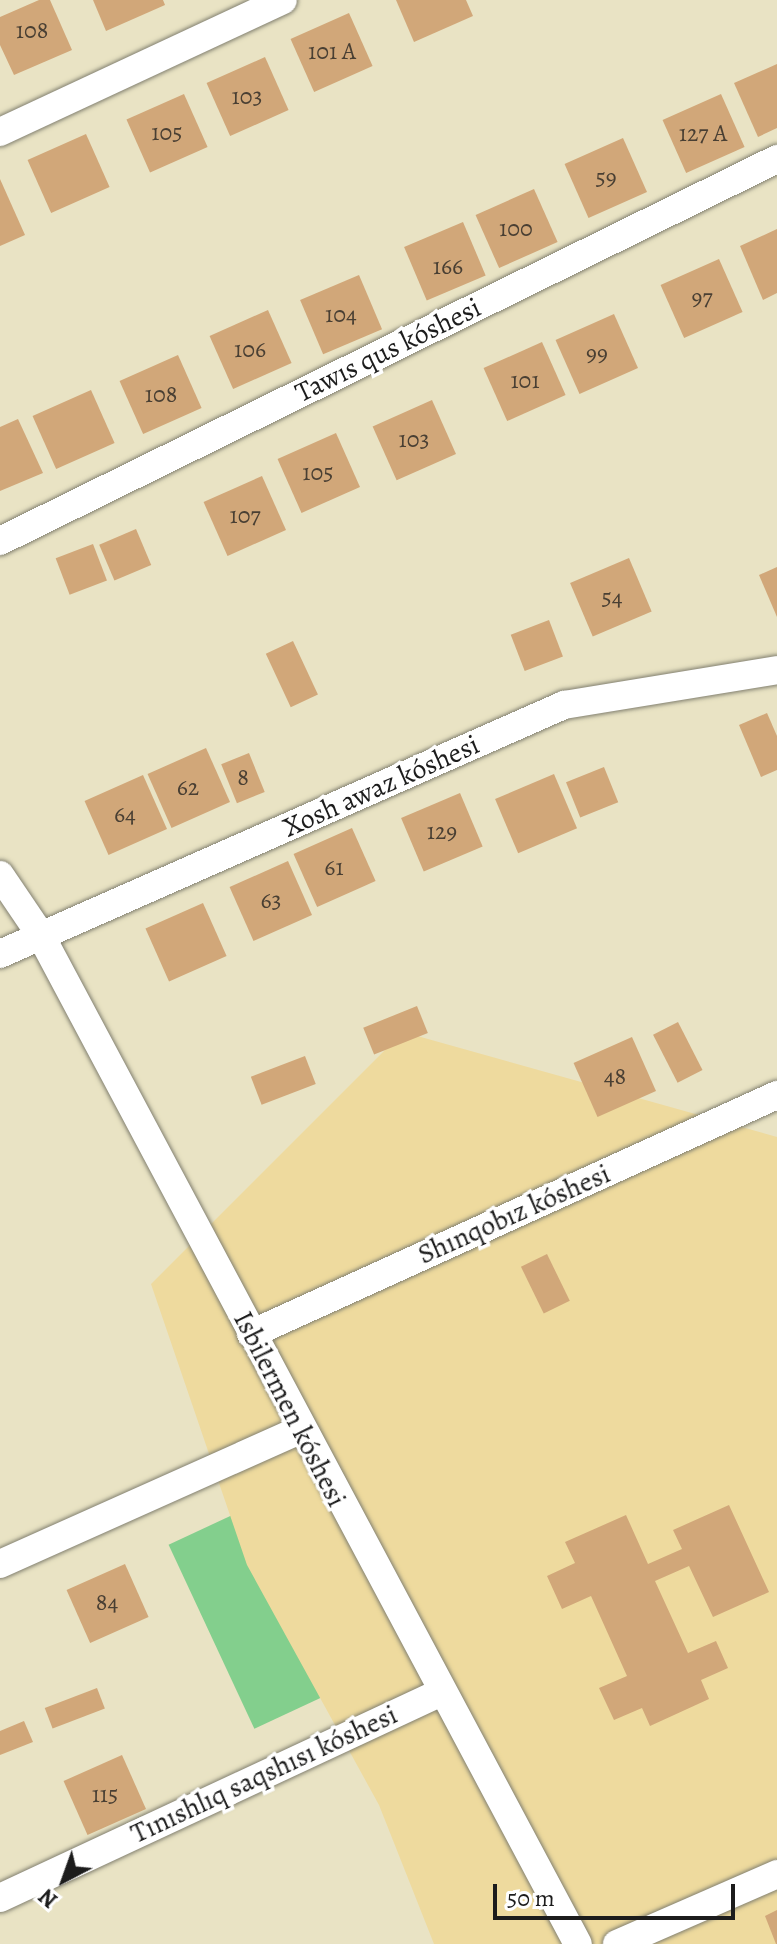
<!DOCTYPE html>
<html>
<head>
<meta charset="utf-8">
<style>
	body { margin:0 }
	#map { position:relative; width:777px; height:1944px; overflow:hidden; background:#e9e3c4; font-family:Alegreya,serif }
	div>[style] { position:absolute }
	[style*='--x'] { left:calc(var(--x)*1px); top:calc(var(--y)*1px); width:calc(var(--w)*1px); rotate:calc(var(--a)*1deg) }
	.green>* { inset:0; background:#83cf8d; transform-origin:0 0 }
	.sand>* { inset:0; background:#eeda9e }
	.building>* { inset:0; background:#d1a779; transform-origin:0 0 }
	.roads { filter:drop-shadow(0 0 2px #828070) drop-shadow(0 0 2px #828070) }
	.minor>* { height:28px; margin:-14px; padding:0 14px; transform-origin:14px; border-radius:14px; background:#fff }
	span { translate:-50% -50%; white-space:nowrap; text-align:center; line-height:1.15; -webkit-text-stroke:7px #fff; paint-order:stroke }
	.number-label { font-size:24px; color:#493f33 }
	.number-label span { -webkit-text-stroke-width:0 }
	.street-label { font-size:28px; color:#1c1c1c }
	.north { position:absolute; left:24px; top:1840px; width:80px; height:80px; -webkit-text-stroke:6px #fff; paint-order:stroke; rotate:221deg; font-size:22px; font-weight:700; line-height:32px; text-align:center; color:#1c1c1c }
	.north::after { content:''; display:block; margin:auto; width:28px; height:36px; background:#1c1c1c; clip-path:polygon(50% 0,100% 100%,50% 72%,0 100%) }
	.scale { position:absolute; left:493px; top:1884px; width:242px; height:36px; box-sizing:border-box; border:4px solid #1c1c1c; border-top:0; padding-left:10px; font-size:24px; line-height:28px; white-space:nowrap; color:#1c1c1c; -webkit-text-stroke:6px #fff; paint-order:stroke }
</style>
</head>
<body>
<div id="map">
	<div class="green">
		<i style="left:271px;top:1497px;width:203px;height:113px;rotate:65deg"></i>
	</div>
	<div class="sand">
		<i style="clip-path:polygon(403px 1032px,777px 1137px,777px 1944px,434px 1944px,379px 1805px,247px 1565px,151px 1284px)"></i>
	</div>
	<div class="building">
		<i style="clip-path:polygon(39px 0,50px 0,72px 50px,14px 75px,0 45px,0 17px)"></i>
		<i style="clip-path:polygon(93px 0,163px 0,165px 5px,106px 31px)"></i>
		<i style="clip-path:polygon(396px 0,466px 0,473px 16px,414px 42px)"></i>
		<i style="left:349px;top:13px;width:58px;height:64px;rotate:66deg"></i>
		<i style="left:265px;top:57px;width:58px;height:64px;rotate:66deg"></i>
		<i style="clip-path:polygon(777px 64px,777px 128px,758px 137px,734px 83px)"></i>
		<i style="left:184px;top:94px;width:58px;height:63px;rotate:66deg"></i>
		<i style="left:721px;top:94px;width:58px;height:64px;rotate:66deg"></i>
		<i style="left:86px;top:134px;width:58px;height:64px;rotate:66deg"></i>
		<i style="left:623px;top:138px;width:59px;height:64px;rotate:66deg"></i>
		<i style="clip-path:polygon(0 179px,25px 235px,0 246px)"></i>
		<i style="left:534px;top:189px;width:58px;height:64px;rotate:66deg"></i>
		<i style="left:463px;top:222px;width:58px;height:64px;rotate:67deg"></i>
		<i style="clip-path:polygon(777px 229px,777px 293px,763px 300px,740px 246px)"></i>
		<i style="left:719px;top:259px;width:58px;height:64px;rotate:66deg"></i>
		<i style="left:359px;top:275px;width:59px;height:64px;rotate:67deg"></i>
		<i style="left:268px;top:310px;width:58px;height:64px;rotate:66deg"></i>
		<i style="left:614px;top:314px;width:59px;height:64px;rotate:66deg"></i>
		<i style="left:542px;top:342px;width:58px;height:64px;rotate:66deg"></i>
		<i style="left:178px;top:355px;width:58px;height:64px;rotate:66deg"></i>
		<i style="left:91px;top:390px;width:58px;height:64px;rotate:66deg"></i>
		<i style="left:432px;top:400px;width:59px;height:65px;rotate:66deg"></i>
		<i style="clip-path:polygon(18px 419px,43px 473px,0 491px,0 427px)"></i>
		<i style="left:336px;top:433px;width:59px;height:64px;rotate:66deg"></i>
		<i style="left:262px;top:476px;width:59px;height:64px;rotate:66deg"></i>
		<i style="left:136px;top:529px;width:39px;height:40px;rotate:67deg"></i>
		<i style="left:93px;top:544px;width:39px;height:40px;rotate:69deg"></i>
		<i style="left:629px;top:558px;width:58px;height:64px;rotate:67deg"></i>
		<i style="clip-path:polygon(777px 567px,777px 617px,759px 575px)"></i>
		<i style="left:549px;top:620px;width:39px;height:41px;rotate:69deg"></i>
		<i style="left:293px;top:641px;width:59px;height:30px;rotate:65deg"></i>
		<i style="clip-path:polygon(767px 713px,777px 736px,777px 770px,761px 777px,739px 725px)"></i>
		<i style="left:206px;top:748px;width:59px;height:64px;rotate:66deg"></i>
		<i style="left:249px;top:753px;width:42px;height:30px;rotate:68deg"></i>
		<i style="left:604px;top:767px;width:38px;height:41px;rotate:68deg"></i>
		<i style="left:554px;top:774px;width:59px;height:64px;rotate:67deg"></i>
		<i style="left:143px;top:775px;width:59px;height:64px;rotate:66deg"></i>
		<i style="left:460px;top:793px;width:58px;height:64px;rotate:67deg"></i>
		<i style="left:352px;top:828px;width:58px;height:64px;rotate:66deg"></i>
		<i style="left:288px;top:861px;width:59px;height:64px;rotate:66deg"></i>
		<i style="left:203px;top:903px;width:58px;height:63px;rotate:66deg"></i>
		<i style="left:417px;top:1006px;width:29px;height:58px;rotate:68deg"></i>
		<i style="left:678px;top:1022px;width:54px;height:28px;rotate:63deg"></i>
		<i style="left:632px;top:1037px;width:59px;height:64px;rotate:66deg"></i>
		<i style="left:305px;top:1056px;width:30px;height:58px;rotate:69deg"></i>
		<i style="left:547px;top:1254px;width:52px;height:29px;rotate:64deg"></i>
		<i style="clip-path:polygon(729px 1505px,769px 1592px,713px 1617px,689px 1566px,655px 1581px,688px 1653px,716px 1641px,728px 1668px,701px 1680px,709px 1699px,650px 1726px,642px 1708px,614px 1720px,599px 1688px,627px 1676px,591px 1596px,562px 1609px,547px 1576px,575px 1563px,565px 1542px,626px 1515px,648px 1564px,682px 1549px,673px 1530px)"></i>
		<i style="left:125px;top:1564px;width:58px;height:64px;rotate:66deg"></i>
		<i style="left:97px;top:1688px;width:22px;height:56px;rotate:69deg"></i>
		<i style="clip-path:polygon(24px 1721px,33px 1742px,0 1755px,0 1731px)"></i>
		<i style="left:122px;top:1755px;width:59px;height:64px;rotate:66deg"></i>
		<i style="clip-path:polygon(777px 1910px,777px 1944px,776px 1944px,765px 1916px)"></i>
	</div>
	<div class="roads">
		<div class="minor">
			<i style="--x:0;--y:132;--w:312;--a:-25"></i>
			<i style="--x:0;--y:541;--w:866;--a:-26.18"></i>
			<i style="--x:0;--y:875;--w:71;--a:55.9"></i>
			<i style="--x:40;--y:934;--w:1144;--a:61.96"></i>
			<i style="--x:0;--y:954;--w:617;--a:-23.82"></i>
			<i style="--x:564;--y:705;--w:216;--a:-9.3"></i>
			<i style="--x:251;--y:1334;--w:578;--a:-24.44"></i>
			<i style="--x:0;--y:1564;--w:326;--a:-24.1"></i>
			<i style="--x:0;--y:1898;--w:487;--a:-25"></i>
			<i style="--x:617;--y:1944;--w:175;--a:-23.6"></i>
		</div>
	</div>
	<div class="number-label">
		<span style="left:32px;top:31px">108</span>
		<span style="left:332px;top:52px">101 А</span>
		<span style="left:247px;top:97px">103</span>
		<span style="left:167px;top:133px">105</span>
		<span style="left:703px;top:134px">127 А</span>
		<span style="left:606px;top:178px">59</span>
		<span style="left:516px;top:229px">100</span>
		<span style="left:448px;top:267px">166</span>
		<span style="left:702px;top:298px">97</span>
		<span style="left:341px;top:315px">104</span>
		<span style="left:250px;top:350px">106</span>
		<span style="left:597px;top:354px">99</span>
		<span style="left:525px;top:381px">101</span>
		<span style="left:161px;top:395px">108</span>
		<span style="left:414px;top:440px">103</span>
		<span style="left:318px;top:473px">105</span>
		<span style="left:245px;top:516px">107</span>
		<span style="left:612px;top:598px">54</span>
		<span style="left:243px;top:778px">8</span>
		<span style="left:188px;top:788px">62</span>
		<span style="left:125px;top:815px">64</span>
		<span style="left:442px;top:832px">129</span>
		<span style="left:334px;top:868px">61</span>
		<span style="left:271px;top:901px">63</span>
		<span style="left:615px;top:1077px">48</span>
		<span style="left:107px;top:1603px">84</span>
		<span style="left:105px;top:1795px">115</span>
	</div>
	<div class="street-label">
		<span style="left:388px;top:350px;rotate:-26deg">Tawıs qus kóshesi</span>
		<span style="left:381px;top:786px;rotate:-24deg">Xosh awaz kóshesi</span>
		<span style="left:514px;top:1214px;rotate:-24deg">Shınqobız kóshesi</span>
		<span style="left:290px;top:1409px;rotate:63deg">Isbilermen kóshesi</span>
		<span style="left:264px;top:1774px;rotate:-25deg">Tınıshlıq saqshısı kóshesi</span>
	</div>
	<div class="north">N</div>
	<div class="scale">50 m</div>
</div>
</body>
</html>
